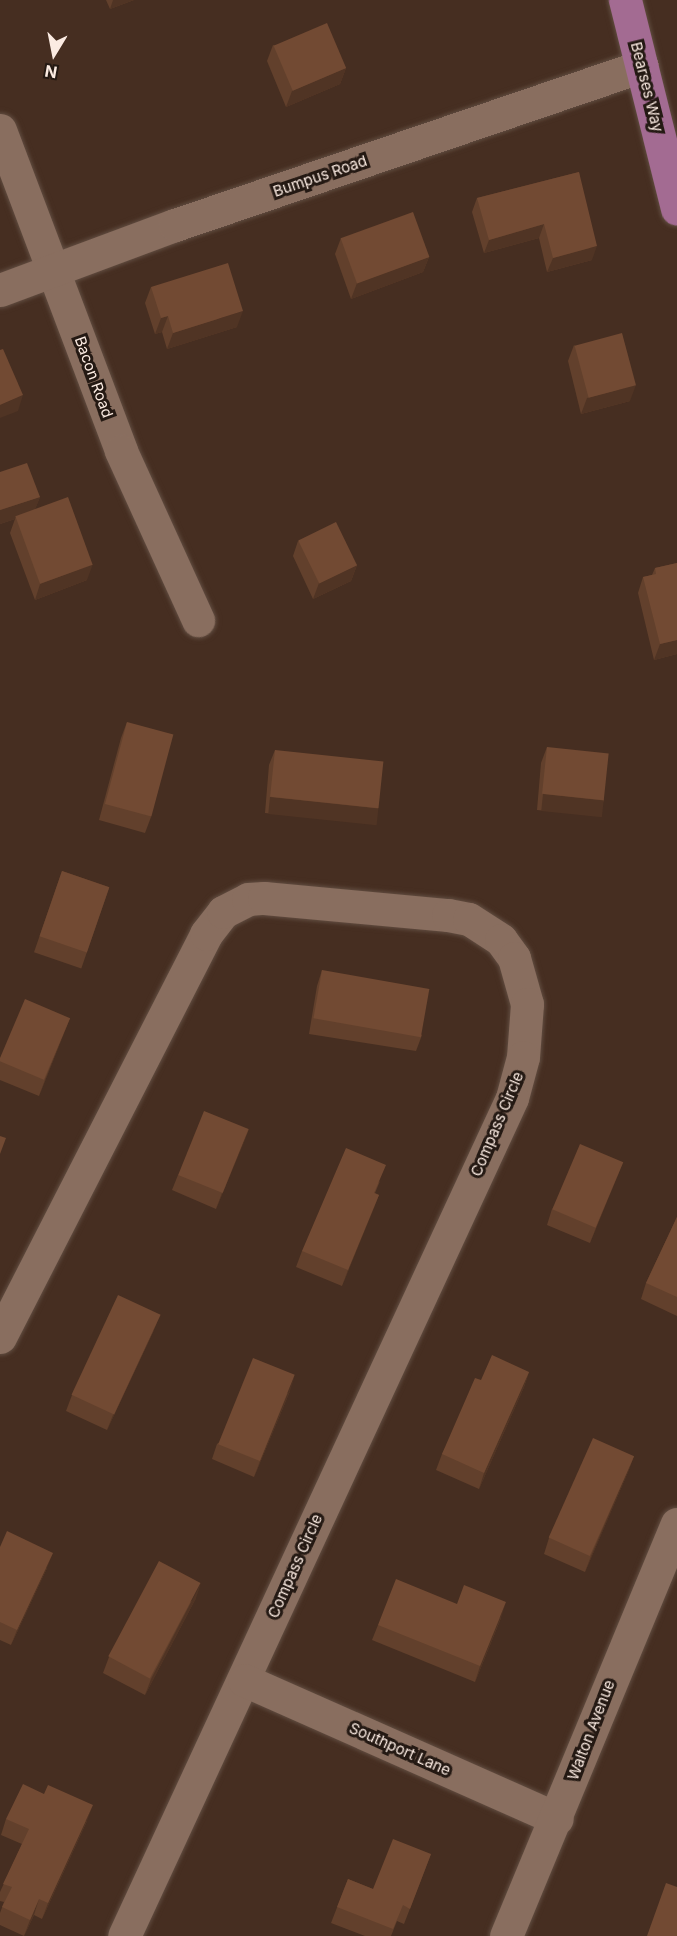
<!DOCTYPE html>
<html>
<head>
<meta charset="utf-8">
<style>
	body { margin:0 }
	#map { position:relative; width:677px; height:1936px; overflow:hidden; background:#462e21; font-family:Inter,sans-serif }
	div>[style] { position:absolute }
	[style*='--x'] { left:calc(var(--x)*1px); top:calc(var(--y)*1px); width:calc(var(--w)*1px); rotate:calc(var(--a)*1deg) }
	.roads { filter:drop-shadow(0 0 2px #614d41) drop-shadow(0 0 2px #614d41) }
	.minor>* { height:33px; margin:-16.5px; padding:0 16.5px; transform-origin:16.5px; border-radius:16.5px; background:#896e5f }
	.major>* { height:33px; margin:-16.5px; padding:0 16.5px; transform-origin:16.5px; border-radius:16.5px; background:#a36b92 }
	.wall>* { inset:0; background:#62402c; transform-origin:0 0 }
	.shaded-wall>* { inset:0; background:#503424; transform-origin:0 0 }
	.building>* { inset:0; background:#724a33; transform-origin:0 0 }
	span { translate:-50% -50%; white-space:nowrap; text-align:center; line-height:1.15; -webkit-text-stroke:6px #241913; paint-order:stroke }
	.street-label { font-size:15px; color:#fbebe2 }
	.north { position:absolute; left:24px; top:24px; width:60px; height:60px; -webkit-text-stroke:4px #241913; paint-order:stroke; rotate:190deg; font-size:16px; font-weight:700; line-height:24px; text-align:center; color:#fbebe2 }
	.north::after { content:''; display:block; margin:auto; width:21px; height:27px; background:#fbebe2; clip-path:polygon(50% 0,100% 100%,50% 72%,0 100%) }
</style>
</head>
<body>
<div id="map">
	<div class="roads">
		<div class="minor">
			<i style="--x:0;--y:130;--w:343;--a:69.3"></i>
			<i style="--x:121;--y:451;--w:186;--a:65.5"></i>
			<i style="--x:0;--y:290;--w:187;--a:-20.4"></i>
			<i style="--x:175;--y:225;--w:493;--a:-18.8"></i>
			<i style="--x:0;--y:1337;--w:453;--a:-62.9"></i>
			<i style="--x:206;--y:934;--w:28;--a:-52"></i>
			<i style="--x:223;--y:912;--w:28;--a:-27"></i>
			<i style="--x:248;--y:899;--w:16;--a:-4"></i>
			<i style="--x:264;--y:898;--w:185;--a:5.3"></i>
			<i style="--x:448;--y:915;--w:21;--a:11"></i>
			<i style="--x:469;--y:919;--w:38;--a:33"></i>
			<i style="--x:501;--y:940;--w:22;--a:54"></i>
			<i style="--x:514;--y:958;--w:48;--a:74.2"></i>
			<i style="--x:527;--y:1004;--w:53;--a:94.3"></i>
			<i style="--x:523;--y:1057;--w:42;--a:105"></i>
			<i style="--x:512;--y:1098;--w:923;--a:114.84"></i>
			<i style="--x:244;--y:1680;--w:342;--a:23.9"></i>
			<i style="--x:506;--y:1936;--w:446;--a:-67.5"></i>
		</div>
		<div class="major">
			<i style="--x:625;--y:0;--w:215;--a:76"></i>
		</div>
	</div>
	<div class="wall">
		<i style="clip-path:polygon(106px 0,134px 0,110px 9px)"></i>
		<i style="clip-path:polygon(273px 45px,346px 68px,340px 84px,286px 107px,267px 61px)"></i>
		<i style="clip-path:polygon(579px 172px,592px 260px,547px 272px,539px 238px,484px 253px,472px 212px,477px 198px)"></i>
		<i style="clip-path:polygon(341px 238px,429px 257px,423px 272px,351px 299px,335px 254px)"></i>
		<i style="clip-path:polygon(151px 287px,237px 327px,167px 349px,162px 332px,155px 334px,145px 303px)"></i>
		<i style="clip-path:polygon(574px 345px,630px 401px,581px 414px,568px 361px)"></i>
		<i style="clip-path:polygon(0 472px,40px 497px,35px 509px,87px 580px,35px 600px,10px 533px,15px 519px,0 524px)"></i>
		<i style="clip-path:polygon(298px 541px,357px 565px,351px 581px,313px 599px,293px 556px)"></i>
		<i style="clip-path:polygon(677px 563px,677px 654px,654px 660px,638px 593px,643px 577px,652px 575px,655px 568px)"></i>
		<i style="clip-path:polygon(127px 722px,151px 817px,145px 833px,99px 820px,121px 738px)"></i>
		<i style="clip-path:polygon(547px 747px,604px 800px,598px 816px,537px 810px,541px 763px)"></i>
		<i style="clip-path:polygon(275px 750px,378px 808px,372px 824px,265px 813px,269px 765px)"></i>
		<i style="left:62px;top:871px;width:50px;height:86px;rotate:19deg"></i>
		<i style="clip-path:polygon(322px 970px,422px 1035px,416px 1051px,309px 1034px,317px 986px)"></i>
		<i style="clip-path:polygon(70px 1018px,39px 1096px,0 1080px,0 1060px)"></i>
		<i style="clip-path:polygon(249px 1129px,216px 1209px,172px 1190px,178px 1175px)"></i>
		<i style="clip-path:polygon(623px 1162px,590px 1243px,547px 1225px,552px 1209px)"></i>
		<i style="clip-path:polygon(380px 1181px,375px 1193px,379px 1195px,342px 1286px,296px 1267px,302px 1251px)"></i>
		<i style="clip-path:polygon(677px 1217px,677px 1316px,641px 1299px,646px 1283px)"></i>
		<i style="clip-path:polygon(154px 1330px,107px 1430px,66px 1411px,72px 1395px)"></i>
		<i style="clip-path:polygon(529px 1372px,524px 1387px,479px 1489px,436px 1470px,442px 1454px,481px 1380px)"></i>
		<i style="clip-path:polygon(290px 1391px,254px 1477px,212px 1459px,217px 1444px)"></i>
		<i style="clip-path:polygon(634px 1456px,628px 1472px,585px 1572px,544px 1554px,549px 1538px)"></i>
		<i style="clip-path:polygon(0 1547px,47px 1568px,11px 1645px,0 1640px)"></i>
		<i style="clip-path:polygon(196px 1598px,145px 1695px,103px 1673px,109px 1657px)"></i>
		<i style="clip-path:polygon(457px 1604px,501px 1618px,475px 1682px,372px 1640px,378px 1625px)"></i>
		<i style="clip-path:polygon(6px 1819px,87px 1821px,42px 1919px,34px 1915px,24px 1936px,0 1925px,0 1913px,4px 1902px,0 1901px,0 1892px,22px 1844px,1px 1835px)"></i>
		<i style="clip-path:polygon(431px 1854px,404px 1924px,397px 1921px,391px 1936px,365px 1936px,331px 1923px,348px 1879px,373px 1889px)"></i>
	</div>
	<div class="shaded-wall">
		<i style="clip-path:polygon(113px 0,134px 0,110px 9px)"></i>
		<i style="clip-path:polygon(346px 68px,340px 84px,286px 107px,292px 91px)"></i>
		<i style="clip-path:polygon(544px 224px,539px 238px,484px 253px,489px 240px)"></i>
		<i style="clip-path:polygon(597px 246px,592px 260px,547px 272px,553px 258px)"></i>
		<i style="clip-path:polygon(429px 257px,423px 272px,351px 299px,357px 283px)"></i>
		<i style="clip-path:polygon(243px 311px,237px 327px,167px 349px,173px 333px)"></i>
		<i style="clip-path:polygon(168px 316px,162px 332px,155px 334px,161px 318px)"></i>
		<i style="clip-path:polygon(636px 385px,630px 401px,581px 414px,587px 398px)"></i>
		<i style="clip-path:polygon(23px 395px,18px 411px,0 418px,0 405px)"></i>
		<i style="clip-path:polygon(40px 497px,34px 512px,16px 517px,15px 519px,0 524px,0 510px)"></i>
		<i style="clip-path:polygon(93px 564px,87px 580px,35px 600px,40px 584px)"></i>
		<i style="clip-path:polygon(357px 565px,351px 581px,313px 599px,319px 583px)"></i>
		<i style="clip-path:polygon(677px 640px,677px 654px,654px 660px,660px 644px)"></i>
		<i style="left:543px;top:794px;width:61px;height:17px;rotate:6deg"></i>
		<i style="left:270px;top:797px;width:109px;height:17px;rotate:6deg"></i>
		<i style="clip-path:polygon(70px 1018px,64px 1034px,39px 1096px,45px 1080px)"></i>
		<i style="clip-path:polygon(249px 1129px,243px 1145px,216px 1209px,222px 1193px)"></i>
		<i style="clip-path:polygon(623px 1162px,617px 1178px,590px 1243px,596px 1228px)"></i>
		<i style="clip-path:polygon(379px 1195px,373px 1211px,342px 1286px,348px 1270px)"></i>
		<i style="clip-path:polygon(160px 1315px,154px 1330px,107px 1430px,113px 1415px)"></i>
		<i style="clip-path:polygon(529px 1372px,524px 1387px,479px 1489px,484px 1473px)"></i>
		<i style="clip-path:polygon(295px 1375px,290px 1391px,254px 1477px,260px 1461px)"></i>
		<i style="clip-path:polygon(634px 1456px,628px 1472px,585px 1572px,591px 1556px)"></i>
		<i style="clip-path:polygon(53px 1553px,47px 1568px,11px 1645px,17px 1630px)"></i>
		<i style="clip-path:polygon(201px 1583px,196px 1598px,145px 1695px,151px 1679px)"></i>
		<i style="clip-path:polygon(506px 1602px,501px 1618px,475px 1682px,480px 1666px)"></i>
		<i style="clip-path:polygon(93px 1805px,87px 1821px,42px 1919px,48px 1903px)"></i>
		<i style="clip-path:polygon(39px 1899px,34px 1915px,24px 1936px,30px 1920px)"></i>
	</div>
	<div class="building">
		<i style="left:327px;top:23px;width:49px;height:58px;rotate:67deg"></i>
		<i style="clip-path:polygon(579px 172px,597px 246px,553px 258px,544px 224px,489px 240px,477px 198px)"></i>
		<i style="left:413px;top:212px;width:48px;height:77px;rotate:70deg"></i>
		<i style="clip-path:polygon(228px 263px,243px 311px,173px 333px,168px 316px,161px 318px,151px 287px)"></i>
		<i style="left:622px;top:333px;width:54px;height:49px;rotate:75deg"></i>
		<i style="clip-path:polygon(3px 349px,23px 395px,0 405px,0 350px)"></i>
		<i style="clip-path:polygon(27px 463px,40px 497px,0 510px,0 472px)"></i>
		<i style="left:68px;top:497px;width:72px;height:56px;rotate:70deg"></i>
		<i style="left:336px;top:522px;width:48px;height:42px;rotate:64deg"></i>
		<i style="clip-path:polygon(677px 563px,677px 640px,660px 644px,643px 577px,656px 574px,655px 568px)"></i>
		<i style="left:127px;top:722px;width:48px;height:85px;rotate:15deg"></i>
		<i style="left:547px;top:747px;width:62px;height:47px;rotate:6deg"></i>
		<i style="left:275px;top:750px;width:109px;height:47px;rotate:6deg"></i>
		<i style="left:62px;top:871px;width:50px;height:69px;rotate:19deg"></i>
		<i style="left:322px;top:970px;width:109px;height:49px;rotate:10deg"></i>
		<i style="left:25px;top:999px;width:49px;height:67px;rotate:23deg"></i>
		<i style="left:204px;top:1111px;width:48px;height:69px;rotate:22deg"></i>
		<i style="clip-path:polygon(0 1136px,6px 1138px,0 1154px)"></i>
		<i style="left:580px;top:1144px;width:47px;height:71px;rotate:23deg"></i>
		<i style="clip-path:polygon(346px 1148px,386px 1165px,374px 1193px,379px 1195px,348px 1270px,302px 1251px)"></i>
		<i style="clip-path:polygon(677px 1217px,677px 1297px,646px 1283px)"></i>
		<i style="left:118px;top:1295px;width:47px;height:110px;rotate:25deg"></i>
		<i style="clip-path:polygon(492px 1355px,529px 1372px,484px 1473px,442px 1454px,475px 1378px,481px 1380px)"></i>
		<i style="left:253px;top:1358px;width:45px;height:93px;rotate:22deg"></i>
		<i style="left:593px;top:1438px;width:45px;height:109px;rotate:24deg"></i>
		<i style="clip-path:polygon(7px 1531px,53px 1553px,17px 1630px,0 1622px,0 1547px)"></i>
		<i style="left:159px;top:1561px;width:47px;height:108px;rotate:28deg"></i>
		<i style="clip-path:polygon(396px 1579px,457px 1604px,464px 1585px,506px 1602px,480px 1666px,378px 1625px)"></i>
		<i style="clip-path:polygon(23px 1784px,44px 1794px,48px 1785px,93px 1805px,48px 1903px,39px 1899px,30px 1920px,2px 1907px,12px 1887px,3px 1884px,29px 1829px,6px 1819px)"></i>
		<i style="clip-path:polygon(393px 1839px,431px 1854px,410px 1909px,403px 1905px,393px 1929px,337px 1907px,348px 1879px,373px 1889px)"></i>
		<i style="clip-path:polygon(666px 1883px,677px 1887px,677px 1936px,647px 1936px)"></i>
	</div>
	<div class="street-label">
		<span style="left:647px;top:87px;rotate:76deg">Bearses Way</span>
		<span style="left:320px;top:176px;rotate:-19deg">Bumpus Road</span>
		<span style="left:94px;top:377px;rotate:70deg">Bacon Road</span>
		<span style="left:497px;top:1124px;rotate:-67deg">Compass Circle</span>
		<span style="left:295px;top:1566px;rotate:-66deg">Compass Circle</span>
		<span style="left:591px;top:1730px;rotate:-69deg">Walton Avenue</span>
		<span style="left:400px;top:1749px;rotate:24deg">Southport Lane</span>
	</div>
	<div class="north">N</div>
</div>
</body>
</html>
